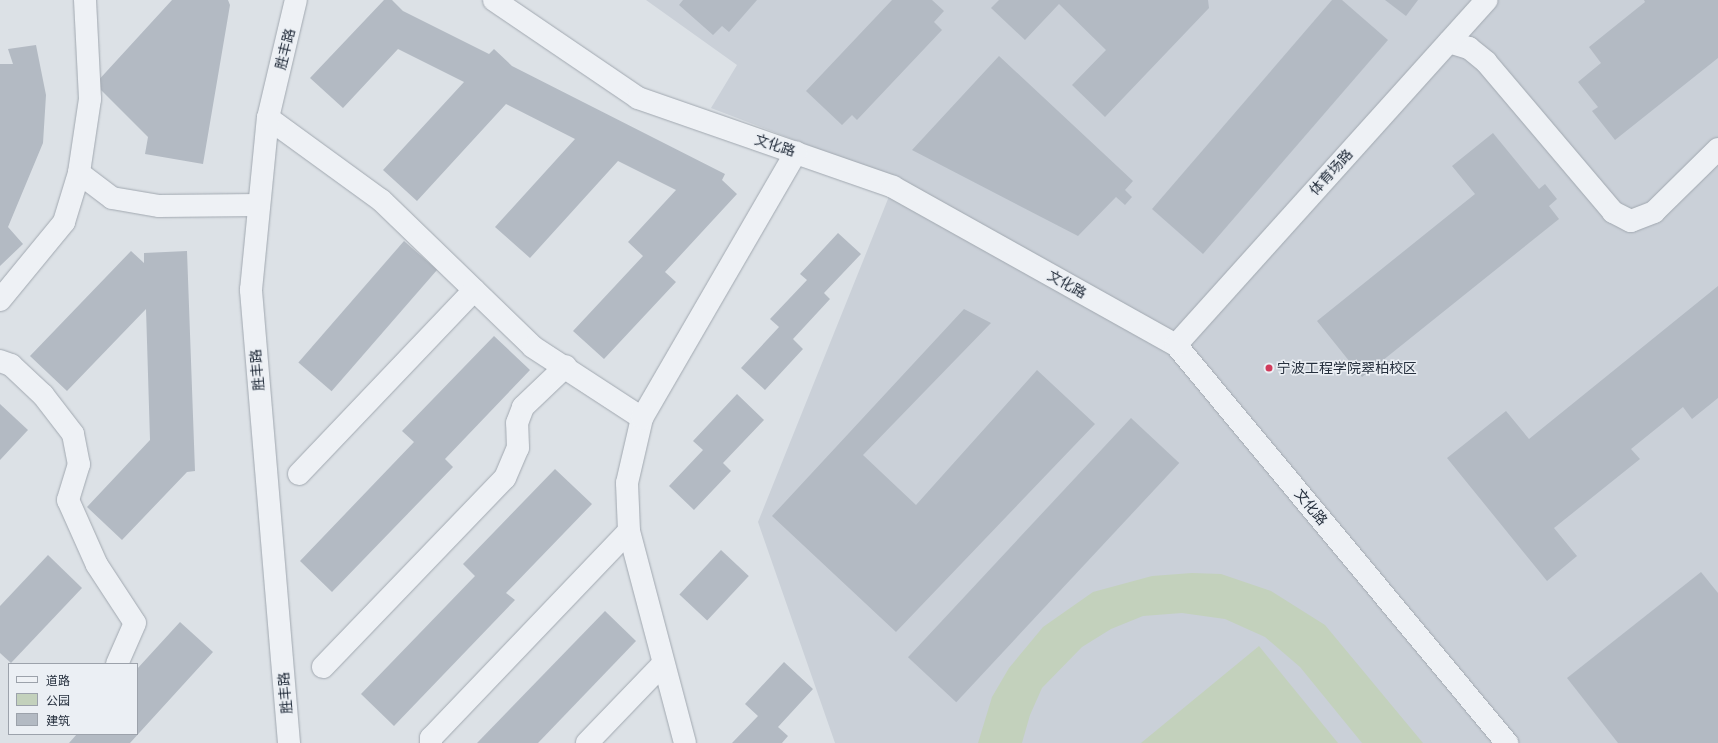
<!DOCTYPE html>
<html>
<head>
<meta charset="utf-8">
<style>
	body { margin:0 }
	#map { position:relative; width:1718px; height:743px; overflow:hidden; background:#dce1e6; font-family:"Roboto Condensed","Noto Sans SC",sans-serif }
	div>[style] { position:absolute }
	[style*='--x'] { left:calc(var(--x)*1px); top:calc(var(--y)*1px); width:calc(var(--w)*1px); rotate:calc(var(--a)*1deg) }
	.built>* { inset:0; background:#cad0d8 }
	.green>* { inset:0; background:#c3d1bc }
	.building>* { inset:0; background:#b3bac3; transform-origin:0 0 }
	.roads { filter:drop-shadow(0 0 1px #a1a8b0) drop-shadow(0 0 1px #a1a8b0) }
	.minor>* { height:22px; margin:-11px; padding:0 11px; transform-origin:11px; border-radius:11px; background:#eef1f5 }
	.dots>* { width:11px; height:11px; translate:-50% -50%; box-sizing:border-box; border:2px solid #ebeff4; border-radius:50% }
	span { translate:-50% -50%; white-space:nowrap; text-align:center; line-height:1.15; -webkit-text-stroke:3px #ebeff4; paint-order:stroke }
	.street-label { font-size:14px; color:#252f3d }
	.poi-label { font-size:14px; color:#252f3d }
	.left { translate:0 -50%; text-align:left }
	.legend { position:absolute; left:8px; top:663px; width:130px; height:72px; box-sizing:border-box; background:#ebeff4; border:1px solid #9ca2ab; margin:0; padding:5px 7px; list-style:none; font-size:12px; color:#252f3d }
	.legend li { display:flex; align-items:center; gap:8px; height:20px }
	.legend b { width:20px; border:1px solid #9ca2ab }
</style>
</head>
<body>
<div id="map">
	<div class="built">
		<i style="clip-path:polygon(646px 0,1718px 0,1718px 743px,835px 743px,758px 522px,896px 179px,711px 108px,737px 65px)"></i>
	</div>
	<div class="green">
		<i style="clip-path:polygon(1192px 573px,1221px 574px,1271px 591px,1325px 625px,1423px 743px,1362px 743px,1300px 667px,1265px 637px,1225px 619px,1182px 613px,1143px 616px,1111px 629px,1082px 647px,1042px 688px,1030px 715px,1022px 743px,978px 743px,992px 697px,1009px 668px,1043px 627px,1093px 592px,1152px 576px)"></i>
		<i style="clip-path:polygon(1259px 646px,1338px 743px,1141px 743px)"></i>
	</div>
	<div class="building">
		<i style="clip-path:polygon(172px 0,228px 0,230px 5px,203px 164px,145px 154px,148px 137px,95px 84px)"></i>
		<i style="clip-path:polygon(384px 0,392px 0,403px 11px,489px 54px,494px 49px,512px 66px,725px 174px,722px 180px,737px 194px,665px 272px,676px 282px,604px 359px,573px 331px,643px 256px,628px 242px,676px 190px,618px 161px,530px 258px,495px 227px,575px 139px,506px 104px,417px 201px,383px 170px,464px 82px,398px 49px,343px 108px,310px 78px)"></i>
		<i style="clip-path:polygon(683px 0,757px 0,729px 32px,722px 26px,713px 35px,679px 5px)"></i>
		<i style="clip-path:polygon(892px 0,932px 0,944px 11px,934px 22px,942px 30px,857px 120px,852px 115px,842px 125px,806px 91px)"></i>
		<i style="clip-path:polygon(999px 0,1208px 0,1209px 8px,1105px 117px,1072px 85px,1106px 50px,1059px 4px,1025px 40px,991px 8px)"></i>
		<i style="clip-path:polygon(1332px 0,1342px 0,1388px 40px,1203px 254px,1152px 209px)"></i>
		<i style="clip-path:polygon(1385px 0,1418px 0,1406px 16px)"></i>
		<i style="clip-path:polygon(1644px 0,1718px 0,1718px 58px,1615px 140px,1592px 111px,1598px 107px,1578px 82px,1601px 63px,1589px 47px,1645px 2px)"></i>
		<i style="clip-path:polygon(36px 45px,46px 95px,43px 143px,8px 227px,23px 244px,0 266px,0 64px,13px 64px,8px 49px)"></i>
		<i style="clip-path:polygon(999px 56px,1133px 181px,1125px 190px,1132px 197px,1125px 205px,1116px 197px,1078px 236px,912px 150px)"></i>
		<i style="clip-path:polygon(1493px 133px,1539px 189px,1545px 184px,1557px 199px,1549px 206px,1559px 219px,1362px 377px,1317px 321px,1475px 194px,1452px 166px)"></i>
		<i style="clip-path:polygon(838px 233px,861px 254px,824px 293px,830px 299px,793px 339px,803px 349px,765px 390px,741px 368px,779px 327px,770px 319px,807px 280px,800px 274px)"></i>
		<i style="left:404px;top:241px;width:44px;height:161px;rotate:41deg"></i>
		<i style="clip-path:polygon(131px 251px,144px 263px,144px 253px,187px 251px,195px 471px,187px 472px,122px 540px,87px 507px,150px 440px,146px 309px,67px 391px,30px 356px)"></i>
		<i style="clip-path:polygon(1718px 286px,1718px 398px,1692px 419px,1683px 407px,1631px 449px,1640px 459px,1554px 528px,1577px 556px,1547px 581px,1447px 458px,1506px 411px,1529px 439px)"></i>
		<i style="clip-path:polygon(964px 309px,991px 323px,863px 455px,916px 505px,1037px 370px,1095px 424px,896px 632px,772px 516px)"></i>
		<i style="clip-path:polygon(494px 336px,530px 370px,445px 459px,453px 467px,332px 592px,300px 561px,414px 442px,402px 431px)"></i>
		<i style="clip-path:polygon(737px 394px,764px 420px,723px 463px,731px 471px,694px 510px,669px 486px,703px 450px,693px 441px)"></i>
		<i style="clip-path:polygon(0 404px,28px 430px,0 460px)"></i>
		<i style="left:1131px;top:418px;width:66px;height:327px;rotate:43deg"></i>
		<i style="clip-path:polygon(555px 469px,592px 504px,506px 593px,515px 600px,394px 726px,361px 694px,475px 576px,463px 564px)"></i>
		<i style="left:721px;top:550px;width:38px;height:61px;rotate:43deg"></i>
		<i style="clip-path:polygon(48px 555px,82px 588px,11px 663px,0 653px,0 606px)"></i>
		<i style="clip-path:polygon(1701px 572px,1718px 593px,1718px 743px,1618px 743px,1567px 678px)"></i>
		<i style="clip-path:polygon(605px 611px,636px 641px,538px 743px,477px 743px)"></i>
		<i style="clip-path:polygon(180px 622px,213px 652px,130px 743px,69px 743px,77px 734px,137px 734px,137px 669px)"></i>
		<i style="clip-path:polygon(784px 662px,813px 689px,778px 727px,788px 736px,782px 743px,732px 743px,758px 716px,745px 704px)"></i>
	</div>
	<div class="roads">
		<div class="minor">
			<i style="--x:85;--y:0;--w:99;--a:87.1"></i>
			<i style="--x:90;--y:99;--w:75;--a:98.5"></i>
			<i style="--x:79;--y:173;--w:41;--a:37.1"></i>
			<i style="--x:112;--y:198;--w:48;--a:9.7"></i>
			<i style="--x:159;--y:206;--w:100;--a:-0.6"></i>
			<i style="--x:494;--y:0;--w:174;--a:34.2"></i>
			<i style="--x:638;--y:98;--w:270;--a:19.2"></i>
			<i style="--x:893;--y:187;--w:324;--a:29.2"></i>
			<i style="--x:1176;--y:345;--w:518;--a:50.25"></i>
			<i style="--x:1449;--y:42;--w:21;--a:17"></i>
			<i style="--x:1469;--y:48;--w:22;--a:39"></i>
			<i style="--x:1486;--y:62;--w:197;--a:49.7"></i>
			<i style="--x:1613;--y:212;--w:20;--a:27"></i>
			<i style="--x:1631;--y:221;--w:25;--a:-21"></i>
			<i style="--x:1654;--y:212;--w:90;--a:-44.5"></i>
			<i style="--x:268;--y:118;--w:140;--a:36"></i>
			<i style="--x:381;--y:200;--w:211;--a:44"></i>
			<i style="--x:533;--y:347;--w:130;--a:33.1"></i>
			<i style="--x:0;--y:300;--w:101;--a:-50.6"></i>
			<i style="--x:64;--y:222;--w:51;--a:-73"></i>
			<i style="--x:1176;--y:345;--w:464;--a:-48"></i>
			<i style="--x:0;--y:361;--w:12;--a:20"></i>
			<i style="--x:11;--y:365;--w:44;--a:43.2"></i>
			<i style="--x:43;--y:395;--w:49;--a:52.4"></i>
			<i style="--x:73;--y:434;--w:31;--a:79"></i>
			<i style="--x:79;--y:464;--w:38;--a:107"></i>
			<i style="--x:68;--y:500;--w:71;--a:66"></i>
			<i style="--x:97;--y:565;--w:69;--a:56.8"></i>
			<i style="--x:135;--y:623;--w:45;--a:113.7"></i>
			<i style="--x:299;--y:474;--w:254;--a:-46.4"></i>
			<i style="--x:323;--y:667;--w:262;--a:-46.1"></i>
			<i style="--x:505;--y:478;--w:33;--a:-67"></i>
			<i style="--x:518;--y:448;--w:25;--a:-92"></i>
			<i style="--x:517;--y:423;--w:17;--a:-69"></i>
			<i style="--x:523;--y:407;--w:59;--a:-43.6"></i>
			<i style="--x:289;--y:743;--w:455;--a:-94.8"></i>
			<i style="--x:251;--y:290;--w:173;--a:-84.4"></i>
			<i style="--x:268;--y:118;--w:121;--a:-76.7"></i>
			<i style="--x:431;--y:743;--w:5;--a:-90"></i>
			<i style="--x:431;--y:738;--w:286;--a:-46.3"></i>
			<i style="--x:587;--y:743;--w:110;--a:-46.1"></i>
			<i style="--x:685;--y:743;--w:219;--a:-104.8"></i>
			<i style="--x:629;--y:531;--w:48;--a:-92.4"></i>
			<i style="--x:627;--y:483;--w:67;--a:-77"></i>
			<i style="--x:642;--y:418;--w:307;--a:-59.9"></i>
		</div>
	</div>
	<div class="dots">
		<i style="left:1269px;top:368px;background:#d13b5c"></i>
	</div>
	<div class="street-label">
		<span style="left:285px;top:49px;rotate:-76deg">胜丰路</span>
		<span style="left:775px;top:145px;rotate:18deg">文化路</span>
		<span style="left:1331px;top:172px;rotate:-48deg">体育场路</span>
		<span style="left:1067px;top:284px;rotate:29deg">文化路</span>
		<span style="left:257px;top:370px;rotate:-95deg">胜丰路</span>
		<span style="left:1311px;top:507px;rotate:50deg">文化路</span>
		<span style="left:285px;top:693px;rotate:-95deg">胜丰路</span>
	</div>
	<div class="poi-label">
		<span class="left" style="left:1277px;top:368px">宁波工程学院翠柏校区</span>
	</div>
	<ul class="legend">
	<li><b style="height:5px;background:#eef1f5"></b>道路</li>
	<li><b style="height:11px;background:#c3d1bc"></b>公园</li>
	<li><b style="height:11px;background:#b3bac3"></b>建筑</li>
	</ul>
</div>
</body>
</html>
